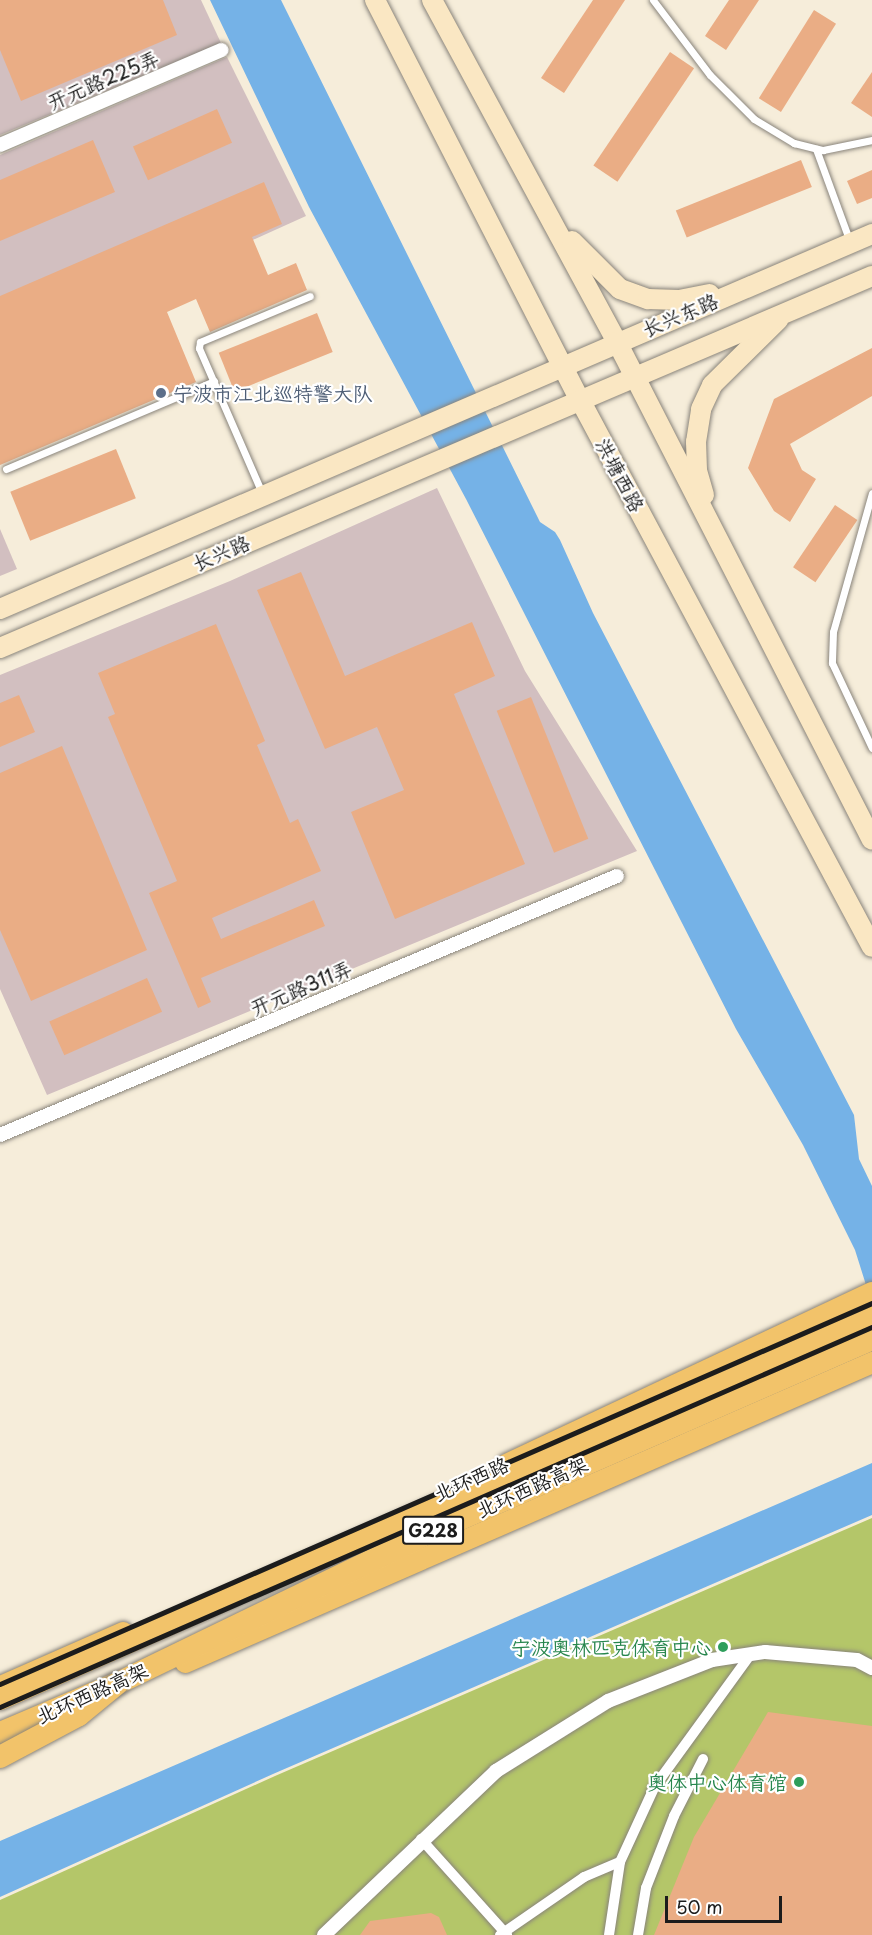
<!DOCTYPE html>
<html>
<head>
<meta charset="utf-8">
<style>
	body { margin:0 }
	#map { position:relative; width:872px; height:1935px; overflow:hidden; background:#f6edda; font-family:"Playpen Sans","LXGW WenKai TC",sans-serif }
	div>[style] { position:absolute }
	[style*='--x'] { left:calc(var(--x)*1px); top:calc(var(--y)*1px); width:calc(var(--w)*1px); rotate:calc(var(--a)*1deg) }
	.industrial>* { inset:0; background:#d2bfc0 }
	.green>* { inset:0; background:#b4c669 }
	.water>* { inset:0; background:#75b2e7 }
	.building>* { inset:0; background:#eaad85; transform-origin:0 0 }
	.roads { filter:drop-shadow(0 0 2px #89847b) drop-shadow(0 0 2px #89847b) }
	.service>* { height:7px; margin:-3.5px; padding:0 3.5px; transform-origin:3.5px; border-radius:3.5px; background:#fff }
	.pedestrian>* { height:10px; margin:-5px; padding:0 5px; transform-origin:5px; border-radius:5px; background:#fff }
	.minor>* { height:14px; margin:-7px; padding:0 7px; transform-origin:7px; border-radius:7px; background:#fff }
	.secondary>* { height:20px; margin:-10px; padding:0 10px; transform-origin:10px; border-radius:10px; background:#fae7c3 }
	.primary>* { height:21px; margin:-10.5px; padding:0 10.5px; transform-origin:10.5px; border-radius:10.5px; background:#f2c36a }
	.trunk>* { height:22px; margin:-11px; padding:0 11px; transform-origin:11px; border-radius:11px; background:#f2c36a }
	.rail>* { height:4.5px; margin:-2.25px; padding:0 2.25px; transform-origin:2.25px; border-radius:2.25px; background:#1c1c1c }
	.bridges { filter:drop-shadow(0 0 2px #89847b) drop-shadow(0 0 2px #89847b) }
	.trunk-bridge>* { height:22px; margin:-11px; padding:0 11px; transform-origin:11px; border-radius:11px; background:#f2c36a }
	.dots>* { width:16px; height:16px; translate:-50% -50%; box-sizing:border-box; border:3px solid #fff; border-radius:50% }
	span { translate:-50% -50%; white-space:nowrap; text-align:center; line-height:1.15; -webkit-text-stroke:4.5px #fff; paint-order:stroke }
	.shield-label span { padding:2px 4px; background:#fff; border:2px solid; border-radius:4px; -webkit-text-stroke-width:0 }
	.shield-label { font-size:18px; color:#1c1c1c; font-weight:700 }
	.street-label { font-size:20px; color:#1c1c1c }
	.service-label { font-size:20px; color:#4e5e75 }
	.left { translate:0 -50%; text-align:left }
	.leisure-label { font-size:20px; color:#27864d }
	.right { translate:-100% -50%; text-align:right }
	.scale { position:absolute; left:665px; top:1896px; width:117px; height:27px; box-sizing:border-box; border:3px solid #1c1c1c; border-top:0; padding-left:8px; font-size:18px; line-height:21px; white-space:nowrap; color:#1c1c1c; -webkit-text-stroke:4px #fff; paint-order:stroke }
</style>
</head>
<body>
<div id="map">
	<div class="industrial">
		<i style="clip-path:polygon(0 0,201px 0,221px 43px,0 135px)"></i>
		<i style="clip-path:polygon(227px 57px,306px 216px,0 354px,0 155px)"></i>
		<i style="clip-path:polygon(437px 488px,525px 671px,637px 851px,47px 1095px,0 989px,0 675px,230px 581px)"></i>
		<i style="clip-path:polygon(0 529px,17px 569px,0 576px)"></i>
	</div>
	<div class="green">
		<i style="clip-path:polygon(872px 1518px,872px 1935px,0 1935px,0 1900px,275px 1776px)"></i>
	</div>
	<div class="water">
		<i style="clip-path:polygon(210px 0,281px 0,540px 522px,555px 532px,560px 540px,593px 613px,854px 1115px,859px 1159px,872px 1186px,872px 1304px,855px 1250px,803px 1145px,736px 1029px,466px 499px,309px 207px)"></i>
		<i style="clip-path:polygon(872px 1463px,872px 1515px,273px 1774px,0 1897px,0 1841px)"></i>
	</div>
	<div class="building">
		<i style="clip-path:polygon(0 0,163px 0,177px 35px,21px 101px,0 50px)"></i>
		<i style="clip-path:polygon(593px 0,625px 0,564px 93px,541px 78px)"></i>
		<i style="clip-path:polygon(729px 0,759px 0,726px 50px,705px 36px)"></i>
		<i style="left:814px;top:10px;width:26px;height:104px;rotate:32deg"></i>
		<i style="left:670px;top:52px;width:29px;height:137px;rotate:34deg"></i>
		<i style="clip-path:polygon(872px 72px,872px 117px,851px 103px)"></i>
		<i style="left:217px;top:109px;width:37px;height:92px;rotate:66deg"></i>
		<i style="clip-path:polygon(93px 140px,115px 192px,0 241px,0 180px)"></i>
		<i style="left:801px;top:160px;width:29px;height:135px;rotate:68deg"></i>
		<i style="clip-path:polygon(872px 170px,872px 198px,857px 204px,847px 181px)"></i>
		<i style="clip-path:polygon(264px 182px,282px 224px,252px 237px,268px 275px,296px 263px,307px 290px,210px 332px,196px 299px,167px 312px,196px 382px,0 465px,0 296px)"></i>
		<i style="left:317px;top:313px;width:42px;height:106px;rotate:68deg"></i>
		<i style="clip-path:polygon(872px 348px,872px 396px,790px 444px,802px 470px,816px 479px,790px 522px,774px 511px,748px 468px,774px 399px)"></i>
		<i style="left:116px;top:449px;width:53px;height:114px;rotate:68deg"></i>
		<i style="left:835px;top:505px;width:27px;height:75px;rotate:34deg"></i>
		<i style="clip-path:polygon(301px 572px,345px 676px,472px 622px,495px 676px,454px 694px,525px 864px,395px 919px,351px 812px,404px 790px,377px 727px,325px 749px,257px 590px)"></i>
		<i style="clip-path:polygon(216px 624px,265px 741px,257px 745px,290px 823px,298px 819px,321px 871px,212px 918px,221px 939px,314px 900px,325px 926px,201px 978px,211px 1002px,198px 1008px,149px 893px,177px 881px,108px 717px,115px 714px,98px 673px)"></i>
		<i style="clip-path:polygon(19px 695px,35px 732px,0 747px,0 703px)"></i>
		<i style="left:531px;top:697px;width:153px;height:37px;rotate:68deg"></i>
		<i style="clip-path:polygon(62px 746px,147px 950px,31px 1001px,0 930px,0 773px)"></i>
		<i style="left:147px;top:978px;width:37px;height:107px;rotate:66deg"></i>
		<i style="clip-path:polygon(768px 1712px,872px 1726px,872px 1935px,654px 1935px,694px 1837px)"></i>
		<i style="clip-path:polygon(431px 1913px,439px 1917px,447px 1935px,360px 1935px,370px 1921px)"></i>
	</div>
	<div class="roads">
		<div class="service">
			<i style="--x:653;--y:0;--w:94;--a:52.8"></i>
			<i style="--x:710;--y:75;--w:62;--a:45"></i>
			<i style="--x:754;--y:119;--w:47;--a:31"></i>
			<i style="--x:794;--y:143;--w:30;--a:14"></i>
			<i style="--x:823;--y:150;--w:50;--a:-11.5"></i>
			<i style="--x:816;--y:149;--w:99;--a:69.9"></i>
			<i style="--x:6;--y:469;--w:226;--a:-22.9"></i>
			<i style="--x:262;--y:493;--w:158;--a:-113.5"></i>
			<i style="--x:199;--y:348;--w:6;--a:-81"></i>
			<i style="--x:200;--y:342;--w:119;--a:-22.7"></i>
			<i style="--x:872;--y:493;--w:144;--a:105.7"></i>
			<i style="--x:833;--y:632;--w:31;--a:92"></i>
			<i style="--x:832;--y:663;--w:94;--a:64.8"></i>
		</div>
		<div class="pedestrian">
			<i style="--x:421;--y:1839;--w:129;--a:48.1"></i>
			<i style="--x:500;--y:1935;--w:102;--a:-34.6"></i>
			<i style="--x:584;--y:1877;--w:39;--a:-23"></i>
			<i style="--x:609;--y:1935;--w:74;--a:-81.4"></i>
			<i style="--x:620;--y:1862;--w:84;--a:-65.3"></i>
			<i style="--x:655;--y:1786;--w:163;--a:-54"></i>
			<i style="--x:638;--y:1935;--w:48;--a:-80.3"></i>
			<i style="--x:646;--y:1888;--w:77;--a:-68.7"></i>
			<i style="--x:674;--y:1816;--w:64;--a:-63"></i>
		</div>
		<div class="minor">
			<i style="--x:0;--y:145;--w:241;--a:-23.2"></i>
			<i style="--x:0;--y:1135;--w:669;--a:-22.77"></i>
			<i style="--x:324;--y:1935;--w:238;--a:-43.6"></i>
			<i style="--x:496;--y:1771;--w:132;--a:-32"></i>
			<i style="--x:608;--y:1701;--w:112;--a:-21.5"></i>
			<i style="--x:712;--y:1660;--w:54;--a:-8.6"></i>
			<i style="--x:765;--y:1652;--w:92;--a:5"></i>
			<i style="--x:857;--y:1660;--w:17;--a:28"></i>
		</div>
		<div class="secondary">
			<i style="--x:375;--y:0;--w:447;--a:62.9"></i>
			<i style="--x:579;--y:398;--w:622;--a:61.91"></i>
			<i style="--x:432;--y:0;--w:389;--a:61.6"></i>
			<i style="--x:617;--y:342;--w:559;--a:62.89"></i>
			<i style="--x:572;--y:241;--w:68;--a:45"></i>
			<i style="--x:620;--y:289;--w:30;--a:20"></i>
			<i style="--x:648;--y:299;--w:31;--a:2"></i>
			<i style="--x:679;--y:300;--w:31;--a:-11"></i>
			<i style="--x:704;--y:495;--w:26;--a:-106"></i>
			<i style="--x:697;--y:470;--w:28;--a:-92"></i>
			<i style="--x:696;--y:442;--w:33;--a:-81"></i>
			<i style="--x:701;--y:409;--w:26;--a:-65"></i>
			<i style="--x:712;--y:385;--w:93;--a:-44.6"></i>
			<i style="--x:0;--y:609;--w:949;--a:-23.27"></i>
			<i style="--x:0;--y:648;--w:948;--a:-23.1"></i>
		</div>
		<div class="primary">
			<i style="--x:506;--y:1464;--w:404;--a:-25.2"></i>
			<i style="--x:185;--y:1662;--w:750;--a:-23.59"></i>
			<i style="--x:0;--y:1686;--w:134;--a:-23.7"></i>
		</div>
		<div class="trunk">
			<i style="--x:0;--y:1699;--w:953;--a:-23.82"></i>
			<i style="--x:0;--y:1733;--w:128;--a:-23"></i>
			<i style="--x:118;--y:1683;--w:348;--a:-25.8"></i>
			<i style="--x:431;--y:1532;--w:481;--a:-23.6"></i>
		</div>
	</div>
	<div class="rail">
		<i style="--x:0;--y:1684;--w:952;--a:-23.6"></i>
		<i style="--x:0;--y:1707;--w:951;--a:-23.55"></i>
	</div>
	<div class="bridges">
		<div class="trunk-bridge">
			<i style="--x:0;--y:1757;--w:89;--a:-28"></i>
			<i style="--x:79;--y:1715;--w:50;--a:-39.4"></i>
		</div>
	</div>
	<div class="dots">
		<i style="left:161px;top:393px;background:#5c6f8a"></i>
		<i style="left:723px;top:1647px;background:#2e9e5b"></i>
		<i style="left:799px;top:1782px;background:#2e9e5b"></i>
	</div>
	<div class="shield-label">
		<span style="left:433px;top:1530px">G228</span>
	</div>
	<div class="street-label">
		<span style="left:103px;top:80px;rotate:-23deg">开元路225弄</span>
		<span style="left:680px;top:315px;rotate:-23deg">长兴东路</span>
		<span style="left:620px;top:475px;rotate:62deg">洪塘西路</span>
		<span style="left:221px;top:553px;rotate:-23deg">长兴路</span>
		<span style="left:301px;top:988px;rotate:-23deg">开元路311弄</span>
		<span style="left:471px;top:1479px;rotate:-24deg">北环西路</span>
		<span style="left:532px;top:1487px;rotate:-24deg">北环西路高架</span>
		<span style="left:92px;top:1693px;rotate:-24deg">北环西路高架</span>
	</div>
	<div class="service-label">
		<span class="left" style="left:173px;top:393px">宁波市江北巡特警大队</span>
	</div>
	<div class="leisure-label">
		<span class="right" style="left:711px;top:1647px">宁波奥林匹克体育中心</span>
		<span class="right" style="left:787px;top:1782px">奥体中心体育馆</span>
	</div>
	<div class="scale">50 m</div>
</div>
</body>
</html>
